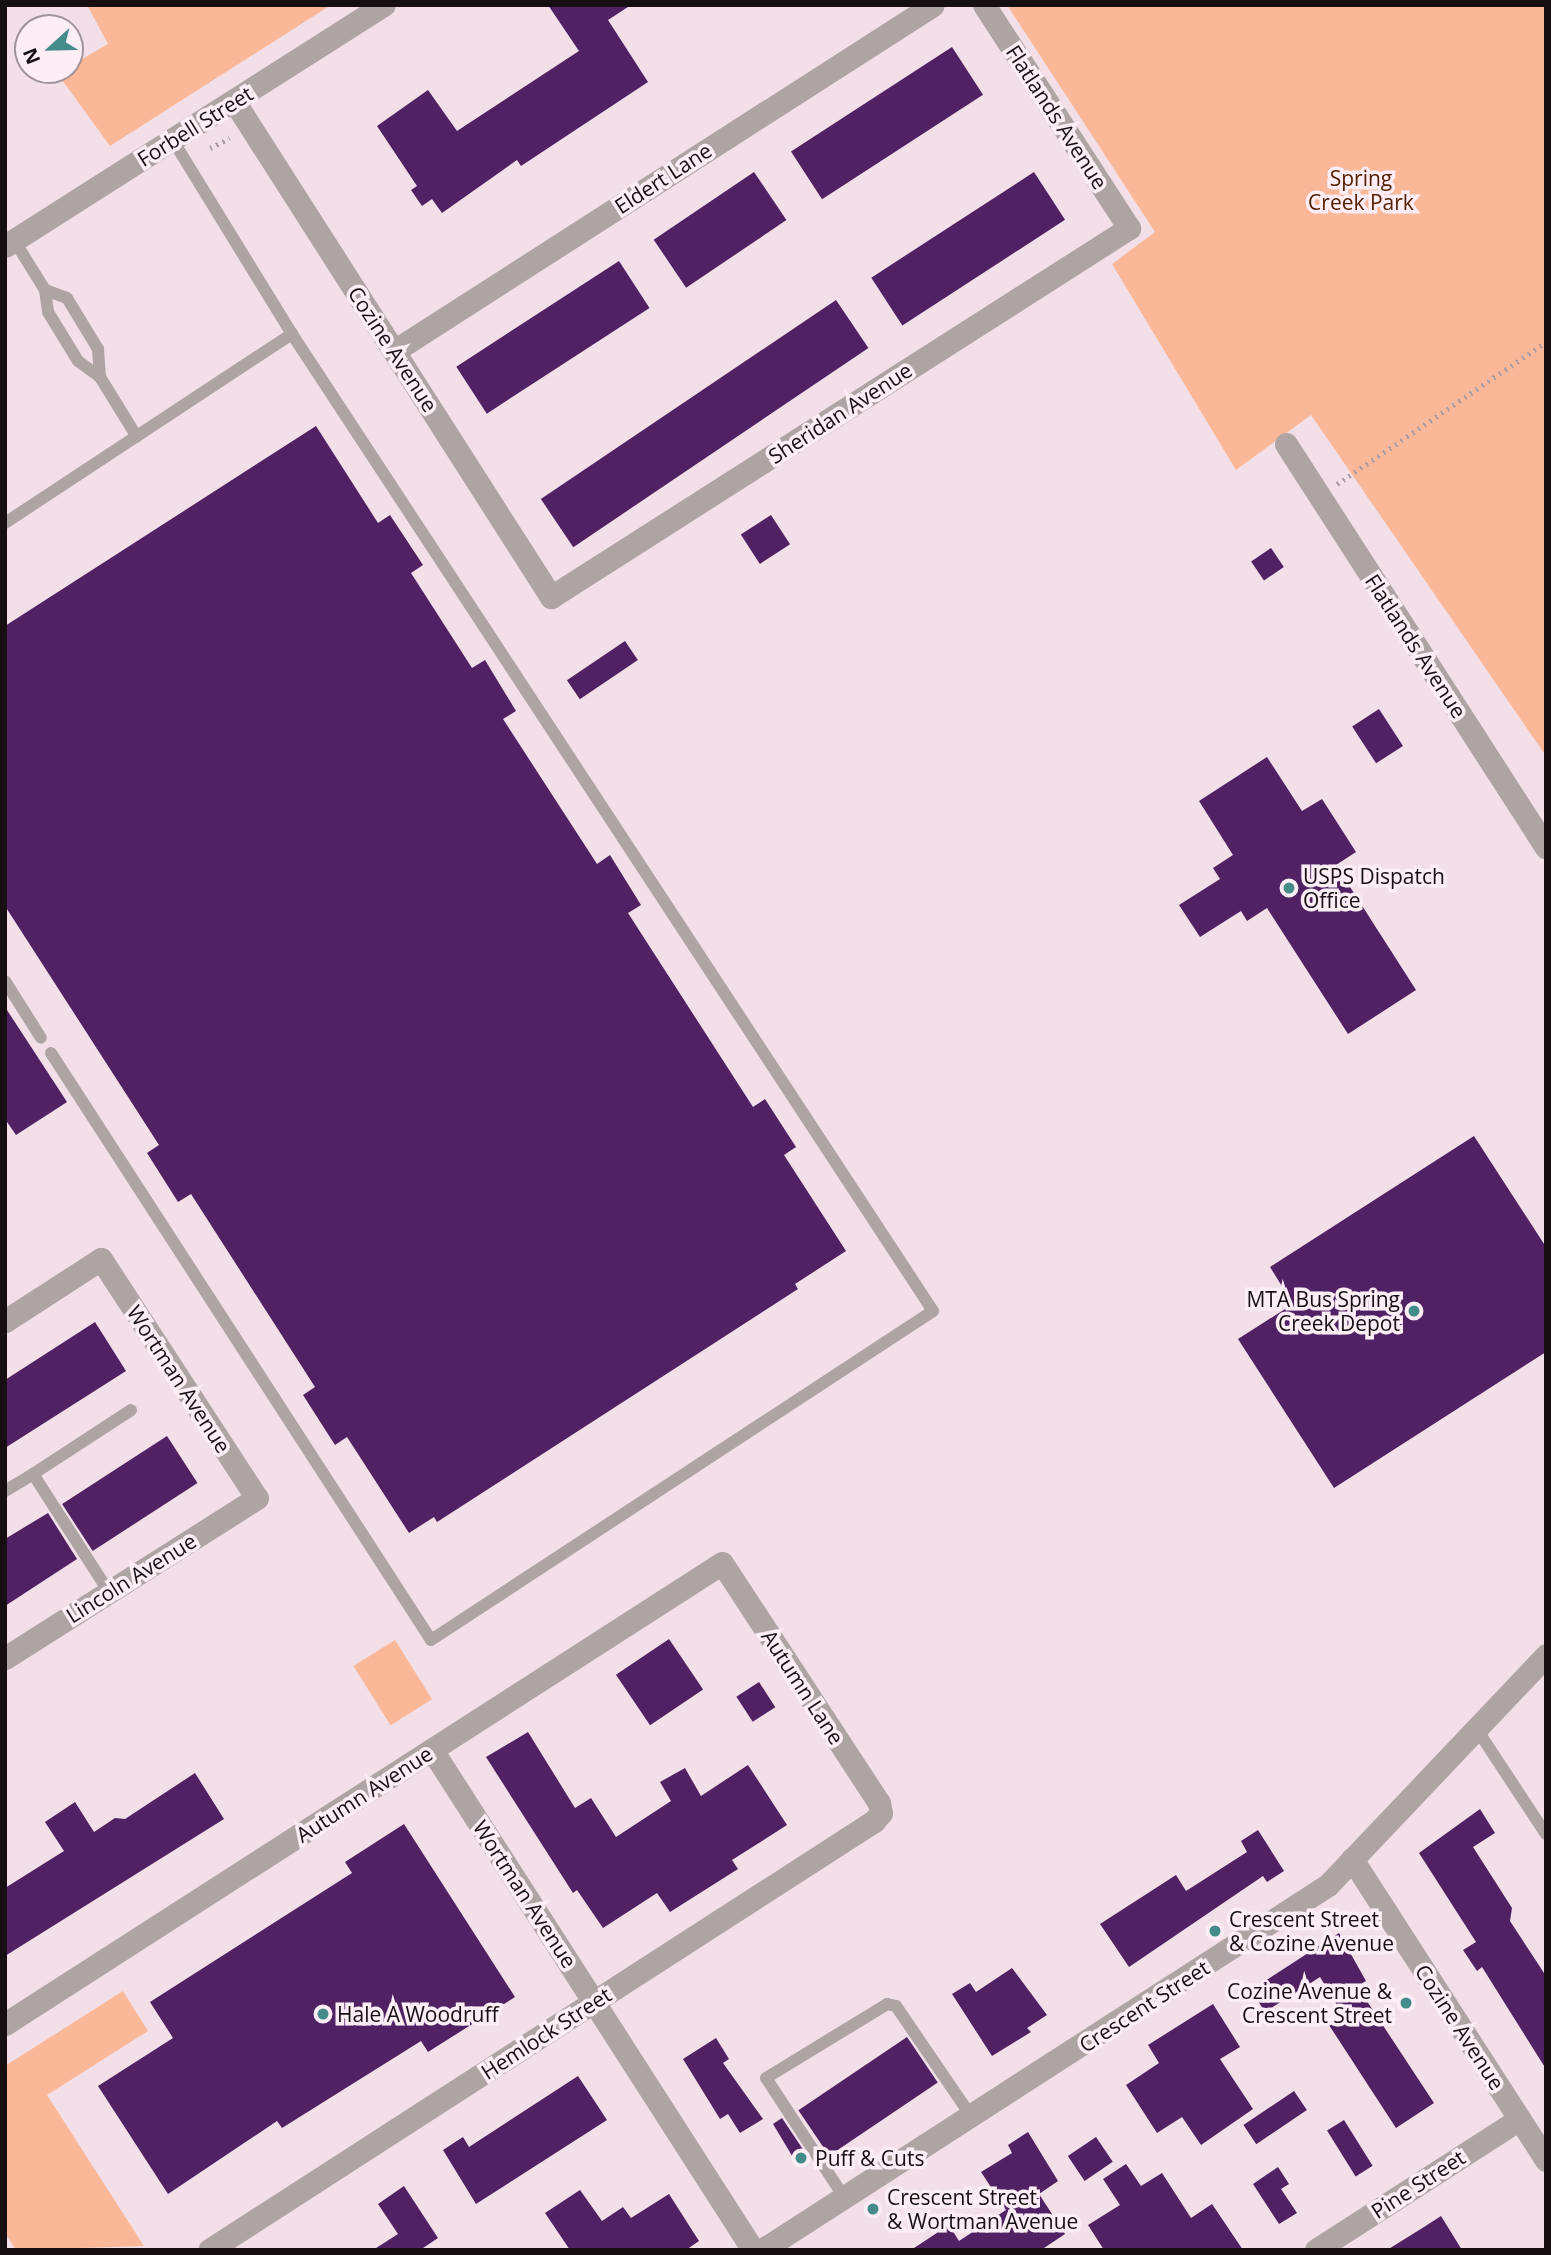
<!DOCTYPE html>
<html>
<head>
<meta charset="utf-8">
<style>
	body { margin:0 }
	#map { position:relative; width:1551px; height:2255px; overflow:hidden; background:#f2dfe8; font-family:"Open Sans",sans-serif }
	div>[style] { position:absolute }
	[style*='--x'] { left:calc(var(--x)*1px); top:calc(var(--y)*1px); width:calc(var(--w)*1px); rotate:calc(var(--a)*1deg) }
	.green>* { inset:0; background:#fbb898; transform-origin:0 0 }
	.building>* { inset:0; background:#502163; transform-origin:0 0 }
	.path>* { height:4.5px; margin-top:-2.25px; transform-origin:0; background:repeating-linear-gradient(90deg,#ac9da4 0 2px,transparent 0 7px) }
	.lane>* { height:12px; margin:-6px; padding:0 6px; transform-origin:6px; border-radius:6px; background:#aea4a4 }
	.street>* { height:23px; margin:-11.5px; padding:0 11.5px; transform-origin:11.5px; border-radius:11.5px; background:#aea4a4 }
	.dots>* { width:19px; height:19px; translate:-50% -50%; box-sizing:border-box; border:4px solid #fdedf5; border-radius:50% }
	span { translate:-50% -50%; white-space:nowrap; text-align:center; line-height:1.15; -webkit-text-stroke:7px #fdedf5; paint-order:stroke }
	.street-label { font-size:21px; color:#150f12 }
	.park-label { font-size:21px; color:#552000 }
	.poi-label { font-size:21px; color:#150f12 }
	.left { translate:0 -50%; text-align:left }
	.right { translate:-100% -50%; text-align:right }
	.frame { position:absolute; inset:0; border:7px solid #150f12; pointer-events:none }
	.north { position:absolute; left:14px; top:14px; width:70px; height:70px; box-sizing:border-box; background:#fdedf5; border:2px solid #a0949a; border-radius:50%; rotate:248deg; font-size:19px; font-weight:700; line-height:28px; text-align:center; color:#150f12 }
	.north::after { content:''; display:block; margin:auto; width:24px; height:32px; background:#448c8a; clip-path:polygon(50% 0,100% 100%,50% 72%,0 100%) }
</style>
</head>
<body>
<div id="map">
	<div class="green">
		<i style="clip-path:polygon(87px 5px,331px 5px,110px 146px,57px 73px,70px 70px,70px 66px,108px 44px)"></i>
		<i style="clip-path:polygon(1007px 5px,1546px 5px,1546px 756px,1311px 415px,1236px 470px,1112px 264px,1155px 232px)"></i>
		<i style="left:395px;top:1640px;width:70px;height:49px;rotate:58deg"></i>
		<i style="clip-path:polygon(123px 1991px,148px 2031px,47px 2095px,144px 2246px,16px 2250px,5px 2233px,5px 2066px)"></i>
	</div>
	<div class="building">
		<i style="clip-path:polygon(548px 5px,631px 5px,608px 20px,648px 82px,521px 166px,517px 160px,442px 213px,432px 199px,422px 206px,411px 190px,417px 186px,377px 126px,428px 90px,457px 131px,579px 51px)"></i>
		<i style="left:952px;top:47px;width:57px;height:192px;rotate:57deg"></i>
		<i style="left:754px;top:172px;width:58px;height:121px;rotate:56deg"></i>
		<i style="left:1034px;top:172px;width:57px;height:194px;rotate:57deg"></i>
		<i style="left:619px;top:261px;width:56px;height:194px;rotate:57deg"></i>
		<i style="left:836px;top:300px;width:58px;height:356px;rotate:56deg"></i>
		<i style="clip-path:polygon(316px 426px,378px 523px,390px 515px,423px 565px,411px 573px,472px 668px,485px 660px,516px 711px,503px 719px,597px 864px,610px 855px,641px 905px,628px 913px,753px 1107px,765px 1099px,796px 1147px,784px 1155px,846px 1251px,795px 1284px,798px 1289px,437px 1522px,434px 1517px,409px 1533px,347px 1437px,335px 1445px,303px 1395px,315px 1387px,191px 1194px,178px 1202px,147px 1153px,159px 1145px,5px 906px,5px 626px)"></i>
		<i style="left:771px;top:515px;width:35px;height:36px;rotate:57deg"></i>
		<i style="left:1271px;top:548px;width:23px;height:24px;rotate:56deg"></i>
		<i style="left:625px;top:641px;width:23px;height:70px;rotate:56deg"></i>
		<i style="left:1379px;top:709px;width:44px;height:32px;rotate:57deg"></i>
		<i style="clip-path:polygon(1267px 757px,1302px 811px,1322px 799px,1356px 852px,1336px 865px,1416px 990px,1348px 1034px,1267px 908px,1247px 921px,1241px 911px,1200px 937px,1179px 905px,1220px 879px,1213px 868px,1233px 855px,1199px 801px)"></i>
		<i style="clip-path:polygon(5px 1007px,67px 1102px,16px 1135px,5px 1119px)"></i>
		<i style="clip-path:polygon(1474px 1136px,1546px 1247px,1546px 1352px,1334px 1488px,1238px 1339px,1293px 1304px,1270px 1267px)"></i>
		<i style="clip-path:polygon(95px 1322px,126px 1371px,5px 1448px,5px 1380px)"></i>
		<i style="left:167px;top:1436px;width:56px;height:125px;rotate:57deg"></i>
		<i style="clip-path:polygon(48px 1513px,77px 1559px,5px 1606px,5px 1539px)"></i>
		<i style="left:669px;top:1639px;width:61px;height:64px;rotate:56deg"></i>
		<i style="left:759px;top:1682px;width:30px;height:27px;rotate:57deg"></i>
		<i style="clip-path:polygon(528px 1732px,575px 1808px,591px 1798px,616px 1837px,671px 1801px,660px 1782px,685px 1768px,701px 1796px,748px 1765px,787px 1825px,732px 1860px,738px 1869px,670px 1912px,657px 1893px,603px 1928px,577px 1890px,573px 1893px,486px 1757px)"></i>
		<i style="clip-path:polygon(195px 1773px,224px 1819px,5px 1956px,5px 1888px,64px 1851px,45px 1822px,75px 1802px,94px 1832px,115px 1818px,125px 1819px)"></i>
		<i style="clip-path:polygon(1480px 1809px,1495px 1833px,1473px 1847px,1512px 1908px,1510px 1921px,1546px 1976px,1546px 2069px,1482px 1967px,1477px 1971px,1463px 1950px,1476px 1942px,1419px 1853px)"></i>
		<i style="clip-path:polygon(404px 1824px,515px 1997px,428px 2052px,421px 2041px,282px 2128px,277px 2121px,168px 2194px,98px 2086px,173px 2038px,150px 2002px,352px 1873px,345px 1862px)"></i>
		<i style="clip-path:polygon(1258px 1830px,1284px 1871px,1267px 1882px,1263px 1876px,1129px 1967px,1100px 1924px,1176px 1875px,1186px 1891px,1247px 1852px,1241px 1841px)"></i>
		<i style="clip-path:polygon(1339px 1933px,1366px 1981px,1357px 1986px,1434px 2103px,1396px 2128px,1327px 2022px,1342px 2013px,1320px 1977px,1265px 2012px,1251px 1990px)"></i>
		<i style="clip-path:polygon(1012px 1968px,1047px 2015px,1027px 2028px,1031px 2032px,992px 2056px,952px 1994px,970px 1983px,976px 1992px)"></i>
		<i style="clip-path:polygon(1213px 2004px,1240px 2047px,1220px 2059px,1253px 2109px,1201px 2145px,1182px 2117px,1157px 2133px,1126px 2085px,1159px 2063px,1148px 2045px)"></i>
		<i style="left:907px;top:2037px;width:55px;height:131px;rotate:56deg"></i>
		<i style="clip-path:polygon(716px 2038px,729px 2059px,723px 2063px,763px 2119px,740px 2133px,728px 2114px,720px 2119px,683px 2059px)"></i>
		<i style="clip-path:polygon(578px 2076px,607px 2120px,476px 2204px,443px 2150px,463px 2137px,469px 2147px)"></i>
		<i style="left:1294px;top:2091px;width:23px;height:61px;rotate:56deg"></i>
		<i style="clip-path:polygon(782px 2118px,808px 2157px,797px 2164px,773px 2124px)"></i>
		<i style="left:1344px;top:2120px;width:54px;height:20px;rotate:58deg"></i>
		<i style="clip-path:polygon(1028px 2132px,1058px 2181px,1039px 2194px,1065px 2234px,1041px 2250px,911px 2250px,949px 2225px,959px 2241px,1006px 2210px,981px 2172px,1012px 2153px,1008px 2145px)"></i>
		<i style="left:1096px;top:2137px;width:30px;height:34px;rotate:56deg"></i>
		<i style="clip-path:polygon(1126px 2164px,1141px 2186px,1162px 2173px,1191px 2218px,1212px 2204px,1243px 2250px,1104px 2250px,1088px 2225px,1120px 2205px,1103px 2179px)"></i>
		<i style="clip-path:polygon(1278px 2167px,1289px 2184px,1281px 2189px,1297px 2213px,1279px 2224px,1253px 2184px)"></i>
		<i style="clip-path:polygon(404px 2186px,438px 2238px,420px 2250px,373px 2250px,398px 2234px,378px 2204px)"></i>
		<i style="clip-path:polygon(580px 2190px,602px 2221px,623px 2207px,631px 2218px,669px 2194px,699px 2241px,686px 2250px,570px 2250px,545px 2213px)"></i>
		<i style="clip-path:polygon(1441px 2216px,1462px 2250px,1387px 2250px,1424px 2227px)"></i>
	</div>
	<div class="path">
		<i style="--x:210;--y:148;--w:22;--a:-27"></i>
		<i style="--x:1337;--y:484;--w:253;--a:-34.2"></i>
	</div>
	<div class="lane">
		<i style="--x:14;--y:240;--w:59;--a:58.2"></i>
		<i style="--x:45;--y:290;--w:22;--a:82"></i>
		<i style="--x:48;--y:312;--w:57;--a:58.5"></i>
		<i style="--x:78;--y:361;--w:27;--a:36"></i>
		<i style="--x:100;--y:377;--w:70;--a:58.3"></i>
		<i style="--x:45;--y:290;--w:23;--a:20"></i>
		<i style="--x:67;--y:298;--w:60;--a:58.7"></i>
		<i style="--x:98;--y:349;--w:28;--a:86"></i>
		<i style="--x:5;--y:523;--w:344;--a:-33.4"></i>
		<i style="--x:5;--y:981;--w:67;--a:57.7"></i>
		<i style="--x:51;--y:1053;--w:699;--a:57.08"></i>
		<i style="--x:431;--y:1640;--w:600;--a:-33.24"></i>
		<i style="--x:933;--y:1311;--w:1169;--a:-123.27"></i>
		<i style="--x:292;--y:334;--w:229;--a:-121.6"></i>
		<i style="--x:33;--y:1474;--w:117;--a:-33.1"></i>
		<i style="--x:5;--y:1491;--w:33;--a:-31"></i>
		<i style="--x:33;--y:1474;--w:140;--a:57.2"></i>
		<i style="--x:1476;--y:1728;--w:127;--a:56.6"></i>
		<i style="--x:844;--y:2197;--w:142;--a:-123.2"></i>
		<i style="--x:766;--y:2078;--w:142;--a:-31.4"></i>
		<i style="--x:887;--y:2004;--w:9;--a:13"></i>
		<i style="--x:896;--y:2006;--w:133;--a:55.7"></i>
	</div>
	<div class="street">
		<i style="--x:234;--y:101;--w:589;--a:57.42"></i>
		<i style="--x:551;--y:597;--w:686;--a:-32.55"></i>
		<i style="--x:1129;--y:228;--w:266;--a:-123"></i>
		<i style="--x:5;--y:246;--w:449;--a:-32.5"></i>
		<i style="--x:394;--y:351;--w:640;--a:-32.7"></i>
		<i style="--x:1286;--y:444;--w:480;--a:57.2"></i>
		<i style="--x:5;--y:1321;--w:114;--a:-32.9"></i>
		<i style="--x:101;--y:1259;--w:285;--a:56.9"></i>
		<i style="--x:257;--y:1498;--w:299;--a:147.6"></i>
		<i style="--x:432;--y:1750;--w:594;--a:57.3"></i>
		<i style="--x:1352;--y:1859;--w:358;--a:57.2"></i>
		<i style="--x:5;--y:2024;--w:852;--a:-32.74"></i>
		<i style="--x:722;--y:1563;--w:287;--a:56.8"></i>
		<i style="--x:879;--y:1803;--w:10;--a:79"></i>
		<i style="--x:881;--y:1813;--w:11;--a:131"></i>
		<i style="--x:874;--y:1821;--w:791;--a:147.17"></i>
		<i style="--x:762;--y:2250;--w:673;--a:-32.82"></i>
		<i style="--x:1328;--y:1885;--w:317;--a:-46.5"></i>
		<i style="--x:1316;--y:2250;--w:242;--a:-32.8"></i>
	</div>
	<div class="dots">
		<i style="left:1289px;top:888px;background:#448c8a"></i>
		<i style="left:1414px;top:1311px;background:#448c8a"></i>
		<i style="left:1215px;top:1931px;background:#448c8a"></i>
		<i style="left:1406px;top:2003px;background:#448c8a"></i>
		<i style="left:323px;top:2014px;background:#448c8a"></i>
		<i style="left:801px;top:2158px;background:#448c8a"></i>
		<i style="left:873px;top:2209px;background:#448c8a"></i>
	</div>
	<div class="street-label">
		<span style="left:1057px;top:117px;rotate:57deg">Flatlands Avenue</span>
		<span style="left:195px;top:126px;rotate:-32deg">Forbell Street</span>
		<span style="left:663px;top:178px;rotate:-33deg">Eldert Lane</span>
		<span style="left:393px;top:349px;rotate:57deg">Cozine Avenue</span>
		<span style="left:840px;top:413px;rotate:-33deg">Sheridan Avenue</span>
		<span style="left:1416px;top:646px;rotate:57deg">Flatlands Avenue</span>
		<span style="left:179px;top:1379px;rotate:57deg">Wortman Avenue</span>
		<span style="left:131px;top:1578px;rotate:-32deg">Lincoln Avenue</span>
		<span style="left:803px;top:1687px;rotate:57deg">Autumn Lane</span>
		<span style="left:364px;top:1794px;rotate:-33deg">Autumn Avenue</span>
		<span style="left:525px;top:1894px;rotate:57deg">Wortman Avenue</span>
		<span style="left:1144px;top:2006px;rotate:-33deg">Crescent Street</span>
		<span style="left:1460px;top:2027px;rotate:57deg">Cozine Avenue</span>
		<span style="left:546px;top:2033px;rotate:-33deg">Hemlock Street</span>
		<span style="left:1418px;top:2184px;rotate:-33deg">Pine Street</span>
	</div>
	<div class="park-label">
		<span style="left:1361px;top:190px">Spring<br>Creek Park</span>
	</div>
	<div class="poi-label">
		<span class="left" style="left:1303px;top:888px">USPS Dispatch<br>Office</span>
		<span class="right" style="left:1400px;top:1311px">MTA Bus Spring<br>Creek Depot</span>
		<span class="left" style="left:1229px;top:1931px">Crescent Street<br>&amp; Cozine Avenue</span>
		<span class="right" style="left:1392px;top:2003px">Cozine Avenue &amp;<br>Crescent Street</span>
		<span class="left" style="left:337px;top:2014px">Hale A Woodruff</span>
		<span class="left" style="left:815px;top:2158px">Puff &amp; Cuts</span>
		<span class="left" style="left:887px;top:2209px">Crescent Street<br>&amp; Wortman Avenue</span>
	</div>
	<div class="frame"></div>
	<div class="north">N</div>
</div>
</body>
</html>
